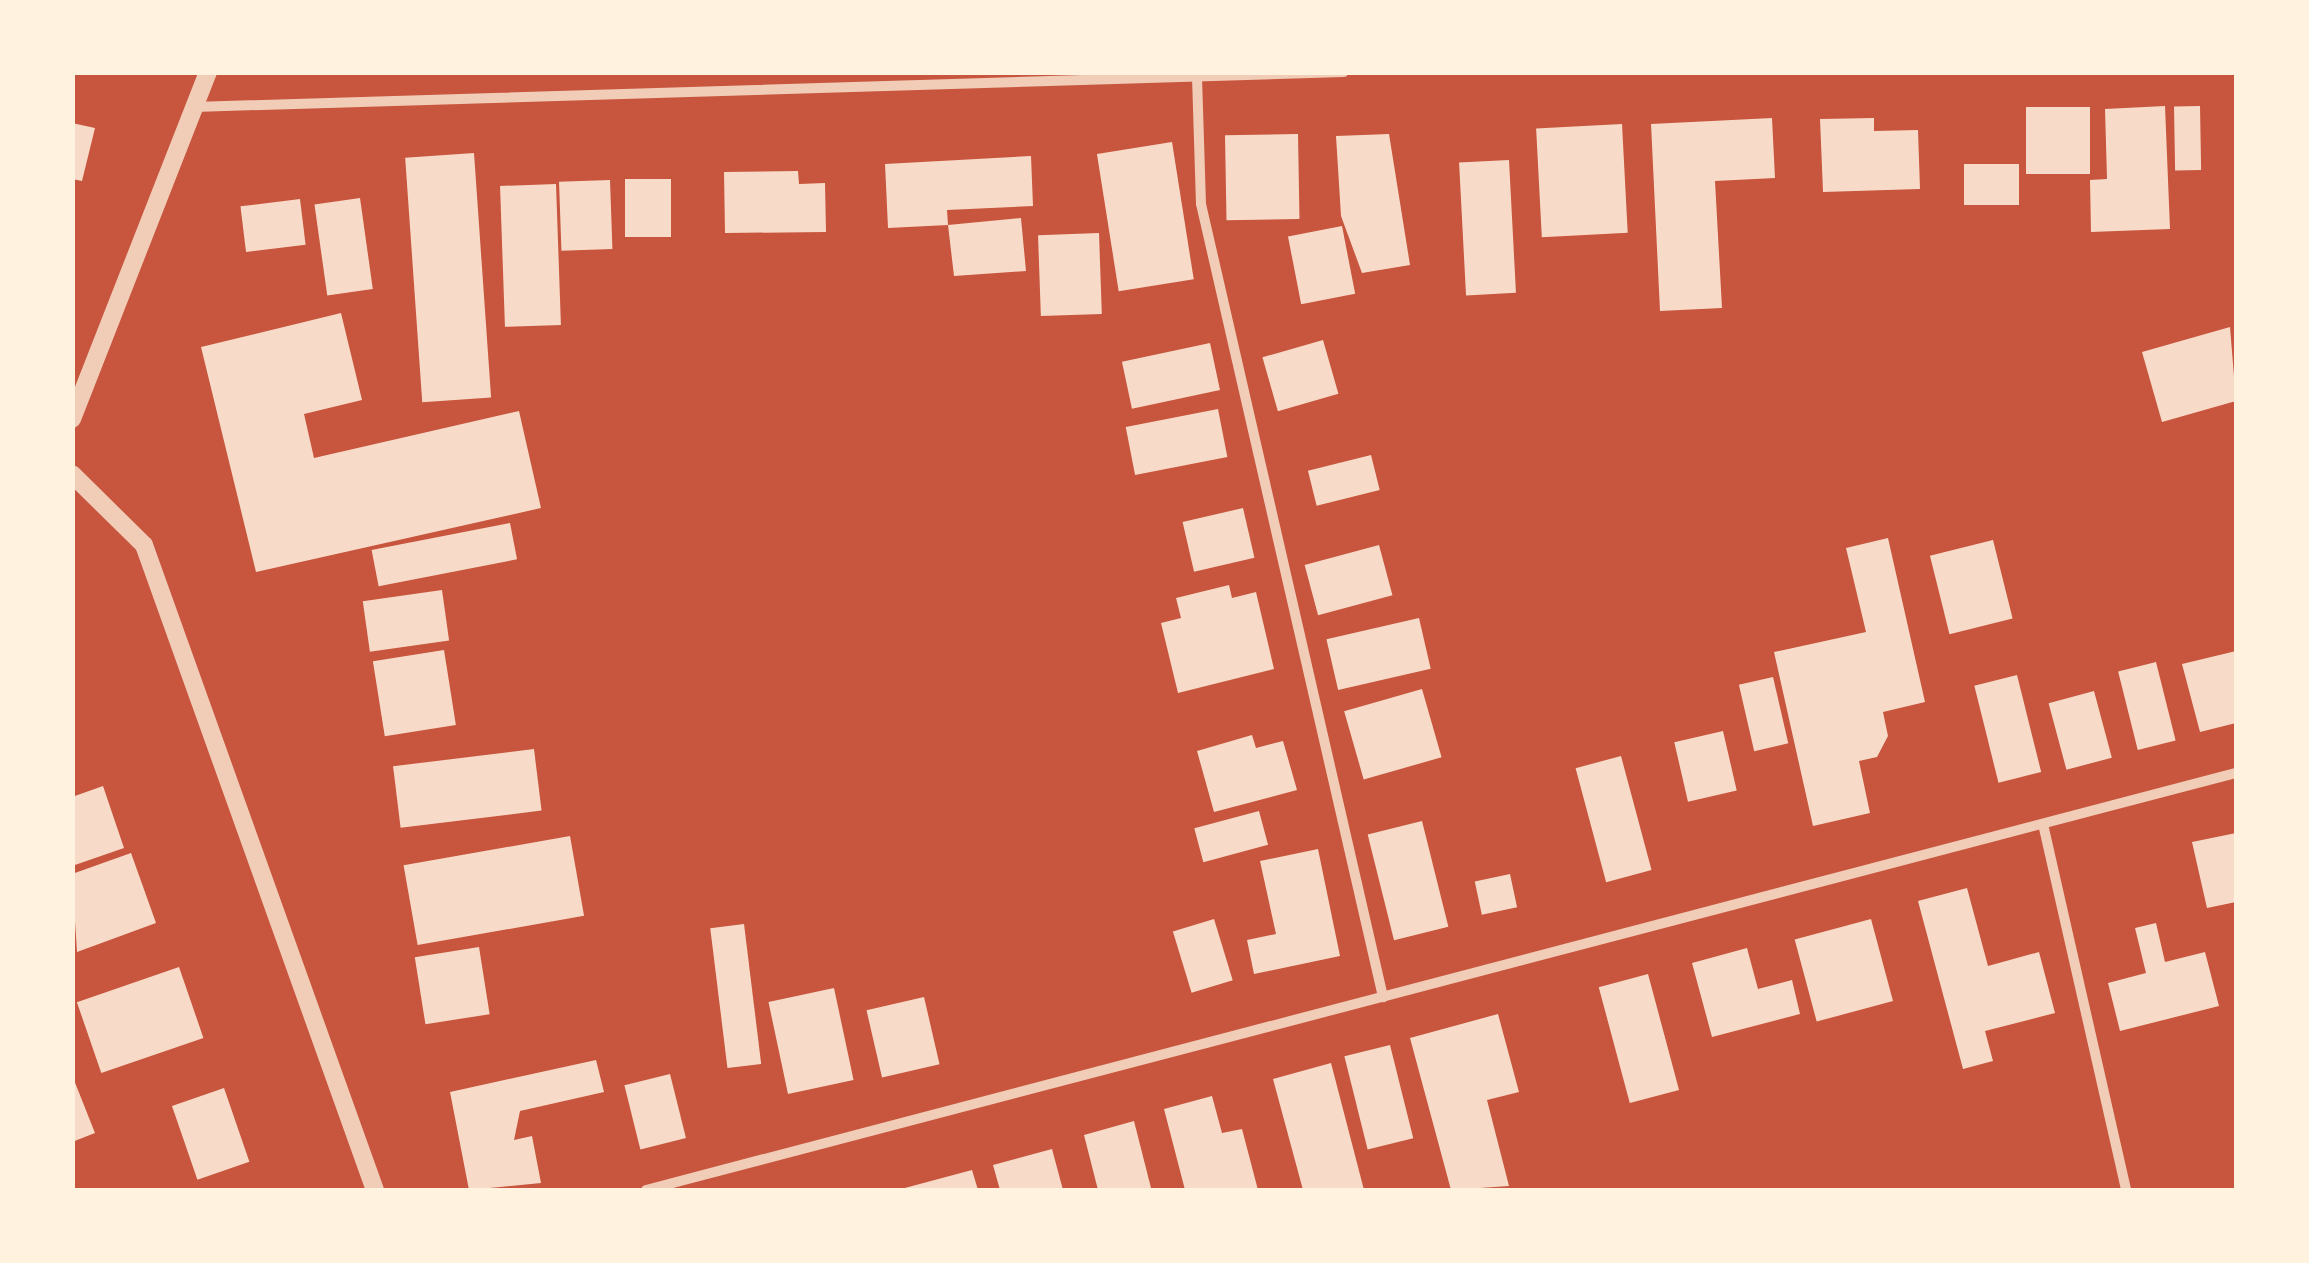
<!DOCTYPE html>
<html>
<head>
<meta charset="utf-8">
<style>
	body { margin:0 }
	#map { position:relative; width:2309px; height:1263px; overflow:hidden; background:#c8553d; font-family:"PT Serif",serif }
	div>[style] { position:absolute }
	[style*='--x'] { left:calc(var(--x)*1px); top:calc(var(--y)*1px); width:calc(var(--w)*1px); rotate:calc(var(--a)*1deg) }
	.building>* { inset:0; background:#f7dbc8; transform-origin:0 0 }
	.minor>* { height:10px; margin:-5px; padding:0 5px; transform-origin:5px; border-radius:5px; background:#f1ccb7 }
	.tertiary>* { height:18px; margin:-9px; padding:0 9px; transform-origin:9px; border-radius:9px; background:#f1ccb7 }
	span { translate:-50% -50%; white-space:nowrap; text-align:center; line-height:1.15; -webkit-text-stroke:10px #fff3e0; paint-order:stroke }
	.frame { position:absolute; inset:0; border:75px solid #fff3e0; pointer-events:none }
</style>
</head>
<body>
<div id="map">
	<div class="building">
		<i style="clip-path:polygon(2165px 106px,2170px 229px,2091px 232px,2090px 180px,2107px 179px,2105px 109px)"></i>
		<i style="left:2200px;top:106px;width:64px;height:26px;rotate:89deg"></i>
		<i style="left:2026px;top:107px;width:64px;height:67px"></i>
		<i style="clip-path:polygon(1772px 118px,1775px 178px,1715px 181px,1722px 308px,1660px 311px,1651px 124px)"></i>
		<i style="clip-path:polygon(1874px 118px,1874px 131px,1918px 130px,1920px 189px,1823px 192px,1820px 119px)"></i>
		<i style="clip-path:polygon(72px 123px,95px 128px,82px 181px,72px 179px)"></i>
		<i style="left:1622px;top:124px;width:109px;height:86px;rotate:87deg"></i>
		<i style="left:1298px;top:134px;width:85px;height:73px;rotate:89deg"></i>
		<i style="clip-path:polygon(1389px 134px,1410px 265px,1362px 273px,1341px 216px,1336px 136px)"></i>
		<i style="left:1172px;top:142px;width:139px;height:76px;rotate:81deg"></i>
		<i style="left:474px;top:153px;width:245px;height:69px;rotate:86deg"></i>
		<i style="clip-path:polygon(1031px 156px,1033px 206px,947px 210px,948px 225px,1021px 218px,1026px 271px,954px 276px,948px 225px,888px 228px,885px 164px)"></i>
		<i style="left:1509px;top:160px;width:133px;height:50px;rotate:87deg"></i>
		<i style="left:1964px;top:164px;width:55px;height:41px"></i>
		<i style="clip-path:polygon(798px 171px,799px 184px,825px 183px,826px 232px,725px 233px,724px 172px)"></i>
		<i style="left:625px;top:179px;width:46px;height:58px"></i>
		<i style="left:610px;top:180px;width:69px;height:51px;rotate:88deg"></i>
		<i style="left:556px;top:184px;width:141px;height:56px;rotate:88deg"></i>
		<i style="left:360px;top:198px;width:92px;height:46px;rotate:82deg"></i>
		<i style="left:300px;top:199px;width:46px;height:60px;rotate:83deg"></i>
		<i style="left:1342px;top:226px;width:69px;height:55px;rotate:79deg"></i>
		<i style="left:1099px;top:233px;width:81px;height:61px;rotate:88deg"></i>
		<i style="clip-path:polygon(341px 313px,362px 400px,304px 414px,314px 458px,519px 411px,541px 508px,256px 572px,201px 347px)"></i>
		<i style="clip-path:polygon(2230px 327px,2236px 401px,2162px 422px,2142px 352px)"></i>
		<i style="left:1323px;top:340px;width:56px;height:63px;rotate:74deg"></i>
		<i style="left:1210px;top:343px;width:48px;height:90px;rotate:78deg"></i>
		<i style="left:1218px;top:409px;width:49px;height:94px;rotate:79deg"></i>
		<i style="left:1371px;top:455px;width:36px;height:65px;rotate:76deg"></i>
		<i style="left:1243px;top:508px;width:51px;height:62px;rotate:77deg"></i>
		<i style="left:510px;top:523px;width:37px;height:141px;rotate:79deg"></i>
		<i style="clip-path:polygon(1888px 538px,1925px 702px,1883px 712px,1888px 736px,1877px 757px,1859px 761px,1870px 813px,1813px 826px,1774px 652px,1866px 632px,1846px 548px)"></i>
		<i style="left:1993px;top:540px;width:81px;height:65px;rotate:76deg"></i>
		<i style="left:1379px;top:545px;width:52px;height:77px;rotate:75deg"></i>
		<i style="clip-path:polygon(1229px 585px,1232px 598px,1256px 592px,1274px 669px,1178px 693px,1161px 623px,1181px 618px,1176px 598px)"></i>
		<i style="left:442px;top:590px;width:51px;height:80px;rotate:82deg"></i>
		<i style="left:1419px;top:618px;width:52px;height:95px;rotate:77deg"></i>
		<i style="left:444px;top:650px;width:76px;height:72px;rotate:81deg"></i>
		<i style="clip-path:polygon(2236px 651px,2236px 723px,2200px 732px,2182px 664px)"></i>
		<i style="left:2156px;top:662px;width:81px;height:39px;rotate:76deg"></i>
		<i style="left:2017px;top:675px;width:100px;height:44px;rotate:76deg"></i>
		<i style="left:1773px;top:677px;width:68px;height:35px;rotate:77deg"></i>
		<i style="left:1422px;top:689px;width:71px;height:81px;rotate:74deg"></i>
		<i style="left:2094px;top:691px;width:69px;height:47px;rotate:75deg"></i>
		<i style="left:1723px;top:731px;width:61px;height:50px;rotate:77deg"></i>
		<i style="clip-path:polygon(1252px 735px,1256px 748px,1283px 741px,1297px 790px,1214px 812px,1197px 751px)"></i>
		<i style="left:534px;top:749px;width:62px;height:142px;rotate:83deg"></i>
		<i style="left:1621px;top:756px;width:118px;height:47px;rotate:75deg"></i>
		<i style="clip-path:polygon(103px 786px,124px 848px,72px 866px,72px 797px)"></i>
		<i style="left:1259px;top:811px;width:35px;height:67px;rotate:75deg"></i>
		<i style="left:1422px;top:821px;width:109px;height:56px;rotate:76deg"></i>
		<i style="clip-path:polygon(2236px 833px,2236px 902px,2207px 908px,2192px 842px)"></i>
		<i style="left:570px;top:836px;width:81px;height:169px;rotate:80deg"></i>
		<i style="clip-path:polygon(1318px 849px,1340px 956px,1254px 974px,1247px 940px,1276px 934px,1260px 861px)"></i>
		<i style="clip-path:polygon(131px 853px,156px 923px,77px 952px,72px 874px)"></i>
		<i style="left:1510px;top:874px;width:34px;height:36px;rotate:78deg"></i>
		<i style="clip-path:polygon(1967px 888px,1988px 966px,2039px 952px,2055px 1013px,1985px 1031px,1993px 1061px,1963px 1069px,1918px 901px)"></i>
		<i style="left:1214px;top:919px;width:64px;height:43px;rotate:73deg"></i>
		<i style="left:1871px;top:919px;width:85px;height:79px;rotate:75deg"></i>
		<i style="clip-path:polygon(2156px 923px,2165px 962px,2205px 952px,2219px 1006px,2120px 1031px,2108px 983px,2146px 973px,2135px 928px)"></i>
		<i style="left:744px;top:924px;width:141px;height:34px;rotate:83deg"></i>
		<i style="left:479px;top:947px;width:68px;height:65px;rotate:81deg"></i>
		<i style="clip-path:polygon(1747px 948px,1758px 989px,1792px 980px,1800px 1014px,1712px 1037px,1692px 963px)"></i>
		<i style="left:179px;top:967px;width:75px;height:108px;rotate:71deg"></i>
		<i style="left:1648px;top:974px;width:120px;height:51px;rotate:75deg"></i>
		<i style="left:834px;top:988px;width:94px;height:67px;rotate:78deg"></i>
		<i style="left:924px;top:997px;width:69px;height:59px;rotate:77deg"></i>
		<i style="clip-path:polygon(1498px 1014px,1519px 1092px,1487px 1100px,1509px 1186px,1451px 1190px,1410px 1038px)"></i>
		<i style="left:1390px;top:1045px;width:96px;height:47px;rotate:76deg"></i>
		<i style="clip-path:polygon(596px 1060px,604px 1092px,520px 1111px,514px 1140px,532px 1136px,541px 1183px,469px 1190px,450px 1092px)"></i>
		<i style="clip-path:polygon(1331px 1063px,1364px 1190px,1303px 1190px,1273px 1079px)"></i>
		<i style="left:670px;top:1074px;width:66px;height:47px;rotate:76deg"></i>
		<i style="clip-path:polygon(72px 1075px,95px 1133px,72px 1142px)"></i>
		<i style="left:224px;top:1088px;width:78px;height:55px;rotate:71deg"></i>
		<i style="clip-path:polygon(1212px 1096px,1222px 1133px,1242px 1129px,1258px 1190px,1185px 1190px,1164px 1109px)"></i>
		<i style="clip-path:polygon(1134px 1121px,1151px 1188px,1098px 1190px,1084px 1135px)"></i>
		<i style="clip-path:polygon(1052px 1149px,1063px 1190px,1000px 1190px,993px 1165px)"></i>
		<i style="clip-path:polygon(972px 1170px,978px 1190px,901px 1190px,901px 1189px)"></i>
	</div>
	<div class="minor">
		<i style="--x:1197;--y:77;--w:127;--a:88.2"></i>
		<i style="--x:1201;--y:204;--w:814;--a:77.07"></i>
		<i style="--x:194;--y:107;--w:1150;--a:-1.74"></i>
		<i style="--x:2043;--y:824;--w:375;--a:77.2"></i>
		<i style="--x:646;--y:1190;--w:1644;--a:-14.7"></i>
	</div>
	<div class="tertiary">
		<i style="--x:72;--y:419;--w:373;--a:-68.6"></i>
		<i style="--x:72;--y:474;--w:101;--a:44.6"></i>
		<i style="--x:144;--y:545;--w:685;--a:70.3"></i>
	</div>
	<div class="frame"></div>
</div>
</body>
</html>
